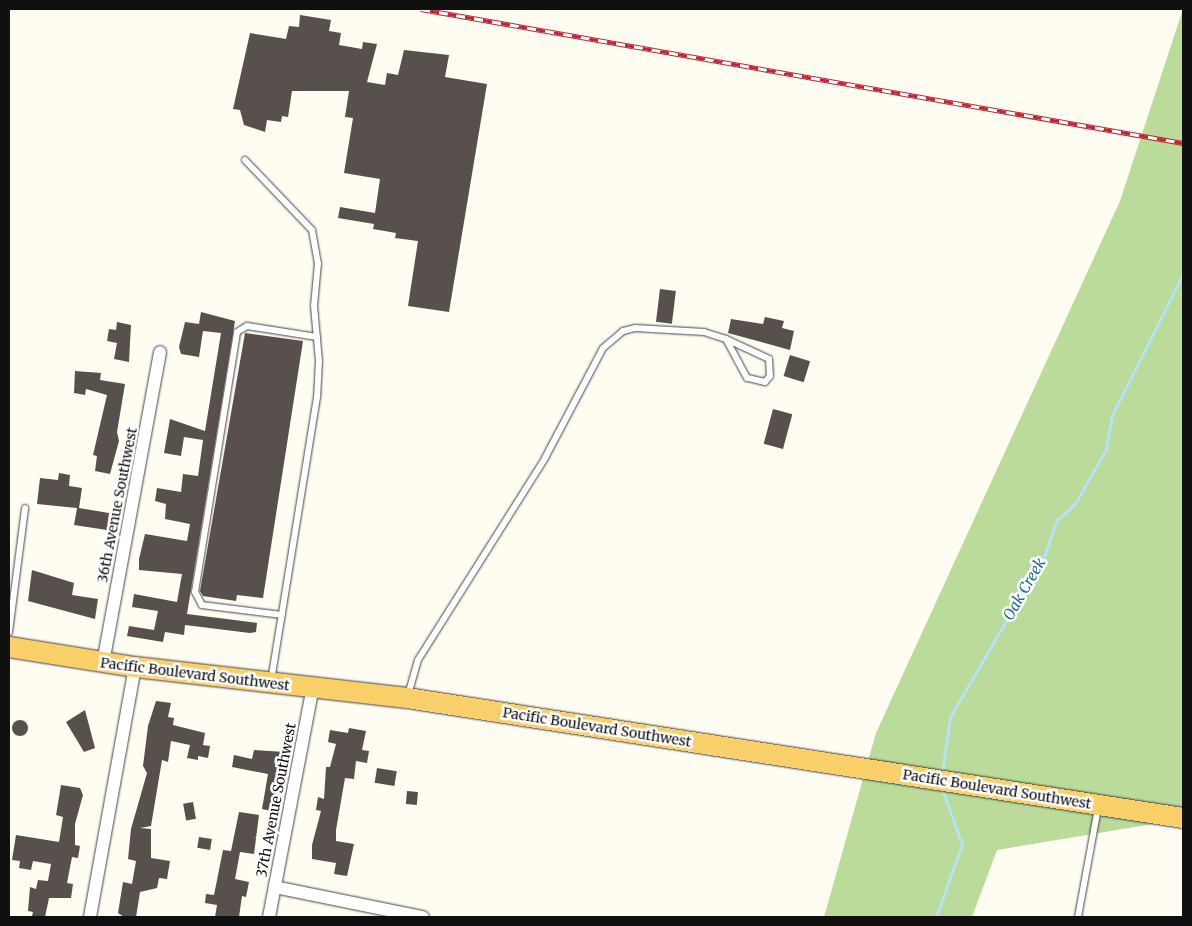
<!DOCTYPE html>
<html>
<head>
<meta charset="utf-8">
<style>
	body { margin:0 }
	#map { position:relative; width:1192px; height:926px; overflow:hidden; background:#fffcf2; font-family:Merriweather,serif }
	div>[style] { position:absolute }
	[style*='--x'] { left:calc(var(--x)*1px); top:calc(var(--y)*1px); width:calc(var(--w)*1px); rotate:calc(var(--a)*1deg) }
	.forest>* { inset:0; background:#badb9a }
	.stream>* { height:3px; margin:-1.5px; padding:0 1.5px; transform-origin:1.5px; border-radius:1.5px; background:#b7e1f6 }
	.building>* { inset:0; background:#58504c; transform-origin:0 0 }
	.round { border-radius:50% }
	.roads { filter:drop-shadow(0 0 1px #434343) drop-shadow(0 0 1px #434343) }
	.lane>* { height:6px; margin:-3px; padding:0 3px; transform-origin:3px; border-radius:3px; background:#fff }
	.street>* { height:12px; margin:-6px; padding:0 6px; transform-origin:6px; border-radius:6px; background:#fff }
	.primary>* { height:20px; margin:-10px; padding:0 10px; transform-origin:10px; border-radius:10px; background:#f8cf69 }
	.rail>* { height:5px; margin-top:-2.5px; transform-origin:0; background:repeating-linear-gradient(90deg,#fff 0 9px,#c12635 0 18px); box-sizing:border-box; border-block:1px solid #c12635 }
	span { translate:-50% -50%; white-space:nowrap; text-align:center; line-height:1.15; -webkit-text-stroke:5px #fff; paint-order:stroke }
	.street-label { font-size:14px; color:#101010 }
	.water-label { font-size:15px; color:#176ca3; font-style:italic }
	.frame { position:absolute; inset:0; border:10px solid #101010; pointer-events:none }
</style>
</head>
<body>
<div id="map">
	<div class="forest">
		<i style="clip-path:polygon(1183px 9px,1183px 819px,997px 850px,972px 917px,824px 917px,876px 733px,1120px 201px)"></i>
	</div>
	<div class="stream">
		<i style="--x:942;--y:773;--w:57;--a:-81.9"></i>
		<i style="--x:950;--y:717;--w:189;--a:-59.8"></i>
		<i style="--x:1045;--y:554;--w:36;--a:-71"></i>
		<i style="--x:1057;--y:520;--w:24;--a:-42"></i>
		<i style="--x:1075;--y:504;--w:63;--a:-60.6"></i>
		<i style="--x:1106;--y:449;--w:35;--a:-80"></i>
		<i style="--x:1112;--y:415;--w:158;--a:-63.3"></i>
		<i style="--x:936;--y:917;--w:77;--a:-70.4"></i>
		<i style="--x:962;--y:844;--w:61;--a:-110.2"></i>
	</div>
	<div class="building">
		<i style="clip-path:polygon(300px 15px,331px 20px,329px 31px,341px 33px,339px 45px,362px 49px,363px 42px,377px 44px,367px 82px,385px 85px,387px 73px,398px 75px,404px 50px,449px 55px,445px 77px,487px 84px,449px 312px,408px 306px,418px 241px,395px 238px,396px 233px,373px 229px,374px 224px,338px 218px,340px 207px,375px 213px,380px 179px,344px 173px,353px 118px,345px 117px,349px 91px,292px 91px,288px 117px,282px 116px,281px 122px,267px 120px,265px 132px,244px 125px,240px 110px,233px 109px,250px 33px,286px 39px,289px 26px,299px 27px)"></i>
		<i style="left:660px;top:289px;width:16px;height:33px;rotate:7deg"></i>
		<i style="clip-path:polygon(201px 312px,235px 321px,187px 614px,257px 623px,256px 632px,250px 633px,185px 625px,184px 635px,165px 632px,163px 642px,127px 636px,129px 626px,154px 630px,158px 611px,132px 607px,134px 594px,177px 602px,182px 574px,139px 570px,139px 559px,145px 534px,187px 541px,190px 524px,165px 519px,166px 504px,155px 501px,157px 488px,181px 492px,183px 474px,198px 476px,203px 440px,184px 437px,181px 456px,164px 453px,170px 419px,205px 431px,221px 333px,203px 331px,199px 357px,181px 354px,179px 347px,185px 322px,199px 324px)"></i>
		<i style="clip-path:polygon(765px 317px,784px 321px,782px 328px,794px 331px,790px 350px,728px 333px,731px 319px,763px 324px)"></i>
		<i style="clip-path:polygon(117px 322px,131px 325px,129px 362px,114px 359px,117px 343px,107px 341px,109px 329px,116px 330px)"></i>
		<i style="clip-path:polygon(245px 333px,303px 341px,263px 598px,237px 595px,236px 601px,203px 596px,200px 591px)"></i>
		<i style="left:790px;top:355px;width:21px;height:22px;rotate:17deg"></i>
		<i style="clip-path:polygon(75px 371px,101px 373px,100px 380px,125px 384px,117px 432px,119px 441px,110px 474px,95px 471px,97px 456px,93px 455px,107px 395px,86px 389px,85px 395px,74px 393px)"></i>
		<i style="left:773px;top:409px;width:20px;height:36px;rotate:15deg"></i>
		<i style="clip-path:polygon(59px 473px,70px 475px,69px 486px,82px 488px,79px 508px,109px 513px,107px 530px,74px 525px,77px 508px,37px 504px,40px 478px,58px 480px)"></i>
		<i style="clip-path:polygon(32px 570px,74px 583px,72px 595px,98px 599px,95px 619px,28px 601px)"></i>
		<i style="clip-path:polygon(156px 701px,171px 703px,168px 717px,174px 718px,173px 725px,205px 733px,203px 745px,210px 746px,208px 758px,198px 756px,198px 760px,187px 758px,190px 745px,171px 741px,168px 762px,162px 760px,151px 826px,140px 828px,151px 829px,151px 858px,170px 861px,167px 879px,159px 878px,157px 888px,140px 892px,136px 917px,124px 917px,118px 913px,123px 882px,132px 884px,136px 861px,128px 859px,131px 829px,147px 773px,143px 766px,148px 726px)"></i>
		<i style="clip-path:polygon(85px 710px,95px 748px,84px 752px,66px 722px)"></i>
		<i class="round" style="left:12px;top:720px;width:16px;height:16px"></i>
		<i style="clip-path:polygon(349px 728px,366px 731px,362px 750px,369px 751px,367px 763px,356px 761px,354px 779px,345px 778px,336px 830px,336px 841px,354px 844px,347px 876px,334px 874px,336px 863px,312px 859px,312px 845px,321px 811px,316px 810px,318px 797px,324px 799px,326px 767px,330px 767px,336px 744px,328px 742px,330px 730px,348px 733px)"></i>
		<i style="clip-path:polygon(254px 750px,285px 752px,276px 812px,262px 809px,268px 774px,232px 767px,234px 755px,252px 759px)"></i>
		<i style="left:377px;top:768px;width:20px;height:15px;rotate:9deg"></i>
		<i style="clip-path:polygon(61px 785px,80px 788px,83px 795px,75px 824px,75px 845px,80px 846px,78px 858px,72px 857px,67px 883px,73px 884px,71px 898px,49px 898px,45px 917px,32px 916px,33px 912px,28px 911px,30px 887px,36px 889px,38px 880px,48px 881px,51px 864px,33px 861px,31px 870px,19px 868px,20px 861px,12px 860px,16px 835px,59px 842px,63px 817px,56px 815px)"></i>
		<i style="left:407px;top:791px;width:11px;height:13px;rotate:5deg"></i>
		<i style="left:193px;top:802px;width:17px;height:10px;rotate:80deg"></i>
		<i style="clip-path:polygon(239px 812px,259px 815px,254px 854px,240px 852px,235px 879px,249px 882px,246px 897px,242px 896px,239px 917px,215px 917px,217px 905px,205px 903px,206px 894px,214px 895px,223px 850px,231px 851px)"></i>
		<i style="left:199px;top:837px;width:13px;height:11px;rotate:9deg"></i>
	</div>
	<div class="roads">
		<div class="lane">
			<i style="--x:245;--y:160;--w:97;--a:46.3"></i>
			<i style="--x:312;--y:230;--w:34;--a:80"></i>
			<i style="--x:318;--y:263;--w:43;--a:95.3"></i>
			<i style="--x:314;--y:306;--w:55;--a:84.8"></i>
			<i style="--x:319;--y:361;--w:36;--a:93"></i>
			<i style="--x:317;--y:397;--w:287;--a:99.2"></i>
			<i style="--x:282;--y:615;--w:81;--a:-172.9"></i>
			<i style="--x:202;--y:605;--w:15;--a:-118"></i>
			<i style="--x:195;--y:592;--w:263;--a:-80.8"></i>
			<i style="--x:237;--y:332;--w:12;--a:-31"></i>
			<i style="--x:247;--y:326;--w:71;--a:8.9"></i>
			<i style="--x:9;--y:632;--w:125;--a:-82.6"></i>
			<i style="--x:408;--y:695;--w:36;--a:-74"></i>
			<i style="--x:418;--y:660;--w:239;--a:-57.8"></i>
			<i style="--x:545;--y:458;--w:124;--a:-62.2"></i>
			<i style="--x:603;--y:348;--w:26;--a:-40"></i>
			<i style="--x:623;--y:331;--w:12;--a:-14"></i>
			<i style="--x:635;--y:328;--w:69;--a:3.3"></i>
			<i style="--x:704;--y:332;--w:20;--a:18"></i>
			<i style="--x:723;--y:338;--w:3;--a:18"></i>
			<i style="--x:726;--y:339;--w:47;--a:24.9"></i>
			<i style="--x:769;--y:359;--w:17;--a:87"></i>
			<i style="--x:770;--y:376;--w:8;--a:130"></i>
			<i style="--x:765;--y:382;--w:18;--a:-167"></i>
			<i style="--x:747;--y:378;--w:44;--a:-118.3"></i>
			<i style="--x:1078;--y:917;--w:111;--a:-79.6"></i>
		</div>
		<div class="street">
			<i style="--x:103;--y:663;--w:316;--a:-79.6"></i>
			<i style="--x:275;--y:887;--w:151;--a:11.5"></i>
			<i style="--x:90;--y:917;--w:254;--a:-79.8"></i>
			<i style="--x:269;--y:917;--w:234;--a:-79.2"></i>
		</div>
		<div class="primary">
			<i style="--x:9;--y:647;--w:128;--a:9"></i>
			<i style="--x:135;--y:667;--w:274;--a:6.5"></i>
			<i style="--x:407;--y:698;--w:785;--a:8.79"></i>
		</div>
	</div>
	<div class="rail">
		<i style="--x:421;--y:9;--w:774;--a:9.97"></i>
	</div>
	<div class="street-label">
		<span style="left:117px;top:505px;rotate:-79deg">36th Avenue Southwest</span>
		<span style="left:195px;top:674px;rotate:7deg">Pacific Boulevard Southwest</span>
		<span style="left:597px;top:727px;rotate:9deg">Pacific Boulevard Southwest</span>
		<span style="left:997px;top:789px;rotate:9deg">Pacific Boulevard Southwest</span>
		<span style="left:276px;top:800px;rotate:-79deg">37th Avenue Southwest</span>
	</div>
	<div class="water-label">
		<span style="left:1024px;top:589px;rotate:-60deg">Oak Creek</span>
	</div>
	<div class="frame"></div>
</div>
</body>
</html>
